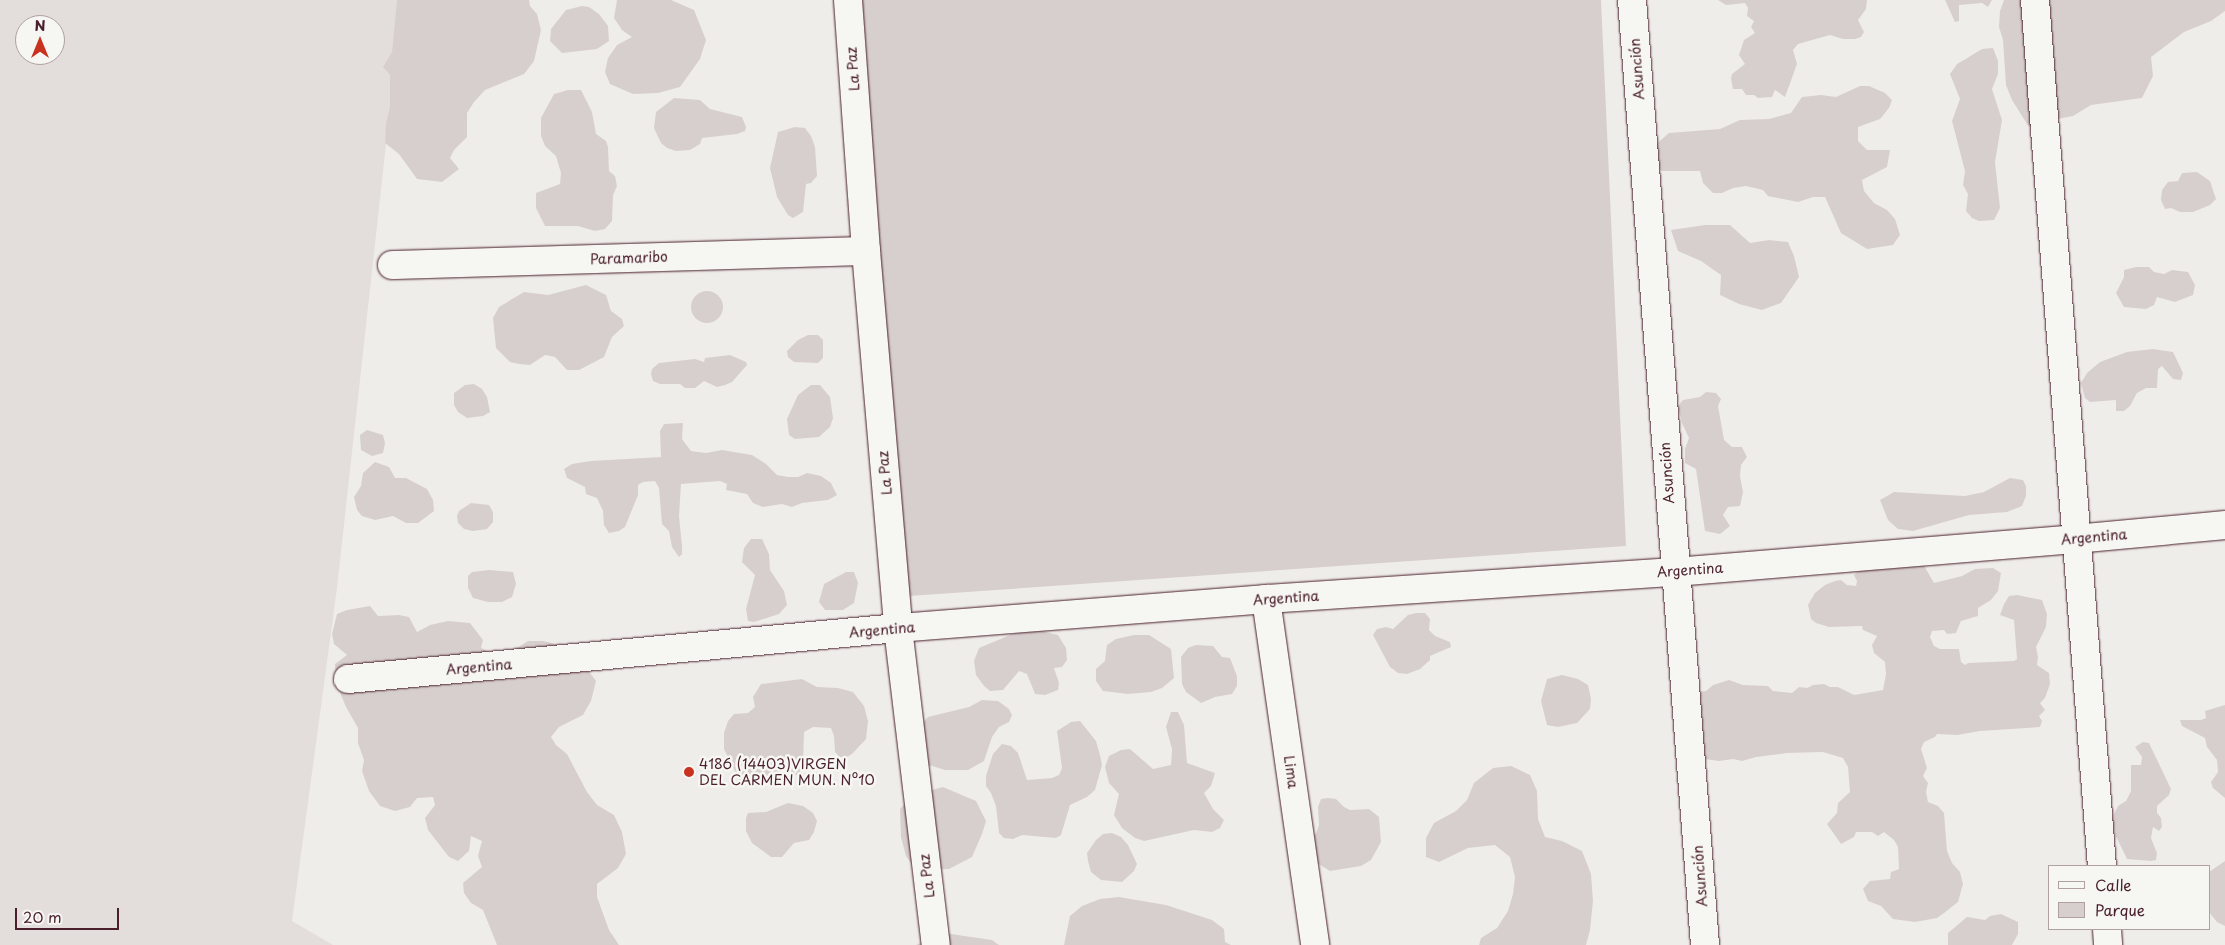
<!DOCTYPE html>
<html>
<head>
<meta charset="utf-8">
<style>
	body { margin:0 }
	#map { position:relative; width:2225px; height:945px; overflow:hidden; background:#efedea; font-family:"Playpen Sans",sans-serif }
	div>[style] { position:absolute }
	[style*='--x'] { left:calc(var(--x)*1px); top:calc(var(--y)*1px); width:calc(var(--w)*1px); rotate:calc(var(--a)*1deg) }
	.built>* { inset:0; background:#e3dedc }
	.green>* { inset:0; background:#d7cfce }
	.round { border-radius:50% }
	.roads { filter:drop-shadow(0 0 1px #4a1f2b) drop-shadow(0 0 1px #4a1f2b) }
	.minor>* { height:28px; margin:-14px; padding:0 14px; transform-origin:14px; border-radius:14px; background:#f6f6f2 }
	.dots>* { width:14px; height:14px; translate:-50% -50%; box-sizing:border-box; border:2px solid #f6f6f2; border-radius:50% }
	span { translate:-50% -50%; white-space:nowrap; text-align:center; line-height:1.15; -webkit-text-stroke:5px #f6f6f2; paint-order:stroke }
	.street-label { font-size:14px; color:#4a1f2b }
	.poi-label { font-size:14px; color:#4a1f2b }
	.left { translate:0 -50%; text-align:left }
	.legend { position:absolute; left:2048px; top:865px; width:162px; height:65px; box-sizing:border-box; background:#f6f6f2; border:1px solid #b1a0a2; margin:0; padding:6px 9px; list-style:none; font-size:15px; color:#4a1f2b }
	.legend li { display:flex; align-items:center; gap:10px; height:25px }
	.legend b { width:25px; border:1px solid #b1a0a2 }
	.north { position:absolute; left:15px; top:15px; width:50px; height:50px; box-sizing:border-box; background:#f6f6f2; border:1px solid #b1a0a2; border-radius:50%; rotate:0deg; font-size:14px; font-weight:700; line-height:20px; text-align:center; color:#4a1f2b }
	.north::after { content:''; display:block; margin:auto; width:18px; height:22px; background:#c8321e; clip-path:polygon(50% 0,100% 100%,50% 72%,0 100%) }
	.scale { position:absolute; left:15px; top:908px; width:104px; height:22px; box-sizing:border-box; border:2px solid #4a1f2b; border-top:0; padding-left:6px; font-size:15px; line-height:18px; white-space:nowrap; color:#4a1f2b; -webkit-text-stroke:4px #f6f6f2; paint-order:stroke }
</style>
</head>
<body>
<div id="map">
	<div class="built">
		<i style="clip-path:polygon(evenodd,0 0,402px 0,337px 588px,292px 921px,333px 945px,0 945px,0 0,25px 25px,55px 25px,55px 55px,25px 55px,25px 25px)"></i>
	</div>
	<div class="green">
		<i style="clip-path:polygon(397px 0,529px 0,530px 6px,537px 14px,541px 30px,534px 61px,524px 74px,485px 90px,474px 102px,467px 113px,467px 137px,454px 150px,450px 158px,459px 169px,442px 182px,417px 179px,399px 154px,385px 143px,386px 124px,390px 107px,390px 75px,383px 67px,392px 52px)"></i>
		<i style="clip-path:polygon(617px 0,671px 0,694px 10px,706px 40px,700px 59px,680px 87px,658px 93px,633px 94px,610px 84px,605px 72px,608px 58px,617px 45px,632px 37px,622px 30px,614px 18px)"></i>
		<i style="clip-path:polygon(859px 0,1601px 0,1626px 546px,909px 596px,885px 313px,883px 309px,881px 266px,874px 254px)"></i>
		<i style="clip-path:polygon(1718px 0,1867px 0,1866px 9px,1858px 20px,1864px 32px,1861px 37px,1855px 39px,1843px 39px,1830px 35px,1798px 44px,1793px 50px,1797px 64px,1785px 97px,1775px 90px,1772px 97px,1758px 98px,1754px 95px,1746px 95px,1742px 89px,1733px 89px,1731px 79px,1732px 74px,1745px 64px,1739px 55px,1744px 40px,1755px 33px,1751px 27px,1754px 21px,1747px 16px,1748px 8px,1745px 3px,1726px 5px)"></i>
		<i style="clip-path:polygon(1945px 0,1992px 0,1988px 7px,1982px 3px,1959px 5px,1959px 21px,1955px 22px)"></i>
		<i style="clip-path:polygon(2004px 0,2225px 0,2225px 11px,2211px 21px,2184px 32px,2151px 57px,2153px 76px,2142px 98px,2091px 105px,2073px 116px,2037px 123px,2029px 127px,2012px 100px,2006px 85px,2003px 40px,1999px 27px,2000px 11px)"></i>
		<i style="clip-path:polygon(582px 6px,589px 7px,599px 14px,608px 26px,609px 41px,597px 49px,562px 53px,550px 41px,551px 29px,566px 10px)"></i>
		<i style="clip-path:polygon(1993px 48px,1998px 61px,1998px 74px,1992px 89px,2002px 120px,1995px 162px,2000px 208px,1994px 220px,1979px 221px,1972px 218px,1966px 211px,1968px 194px,1963px 185px,1965px 171px,1952px 121px,1960px 99px,1950px 74px,1957px 64px,1964px 60px,1982px 49px)"></i>
		<i style="clip-path:polygon(1860px 86px,1869px 86px,1885px 93px,1892px 100px,1889px 108px,1880px 119px,1858px 127px,1858px 141px,1867px 150px,1890px 150px,1887px 167px,1862px 180px,1864px 191px,1874px 203px,1887px 210px,1895px 219px,1900px 235px,1893px 245px,1867px 249px,1841px 233px,1825px 197px,1813px 197px,1798px 202px,1768px 196px,1763px 190px,1746px 186px,1733px 188px,1722px 193px,1713px 193px,1703px 183px,1700px 171px,1661px 171px,1653px 159px,1654px 146px,1669px 133px,1720px 129px,1740px 120px,1769px 119px,1791px 113px,1802px 97px,1821px 95px,1836px 97px)"></i>
		<i style="clip-path:polygon(568px 90px,581px 90px,592px 112px,596px 134px,606px 141px,608px 147px,609px 171px,615px 176px,617px 186px,613px 195px,612px 221px,605px 229px,595px 231px,578px 226px,545px 226px,536px 208px,536px 193px,560px 184px,561px 173px,556px 156px,545px 146px,541px 136px,541px 118px,554px 94px)"></i>
		<i style="clip-path:polygon(674px 98px,700px 100px,710px 109px,742px 117px,746px 127px,745px 131px,737px 134px,702px 138px,700px 144px,690px 150px,676px 151px,667px 148px,661px 143px,654px 128px,656px 112px)"></i>
		<i style="clip-path:polygon(795px 127px,805px 128px,811px 136px,815px 147px,817px 176px,811px 183px,806px 184px,803px 212px,793px 218px,788px 215px,777px 197px,770px 168px,778px 132px)"></i>
		<i style="clip-path:polygon(2197px 172px,2210px 181px,2216px 199px,2210px 205px,2193px 212px,2180px 212px,2171px 208px,2165px 209px,2161px 200px,2162px 190px,2168px 182px,2178px 181px,2182px 173px)"></i>
		<i style="clip-path:polygon(1705px 225px,1730px 225px,1750px 243px,1769px 240px,1788px 242px,1794px 256px,1799px 277px,1781px 303px,1762px 310px,1739px 304px,1720px 295px,1721px 275px,1701px 261px,1678px 251px,1671px 230px)"></i>
		<i style="clip-path:polygon(2136px 267px,2149px 267px,2154px 272px,2164px 274px,2172px 270px,2188px 272px,2195px 285px,2193px 295px,2175px 302px,2157px 297px,2154px 305px,2146px 309px,2124px 307px,2116px 293px,2124px 277px,2124px 270px)"></i>
		<i style="clip-path:polygon(586px 285px,606px 295px,611px 311px,622px 319px,624px 326px,612px 337px,604px 357px,579px 370px,567px 370px,555px 357px,545px 355px,530px 365px,519px 364px,510px 362px,496px 348px,493px 318px,499px 307px,524px 292px,548px 295px)"></i>
		<i class="round" style="left:691px;top:291px;width:32px;height:32px"></i>
		<i style="clip-path:polygon(808px 335px,818px 335px,823px 340px,823px 358px,818px 363px,794px 362px,788px 357px,787px 351px,798px 340px)"></i>
		<i style="clip-path:polygon(2153px 349px,2173px 352px,2183px 373px,2181px 380px,2173px 379px,2162px 366px,2158px 369px,2157px 388px,2146px 388px,2137px 393px,2130px 406px,2124px 411px,2116px 411px,2116px 400px,2090px 402px,2085px 398px,2081px 383px,2087px 373px,2100px 362px,2127px 352px)"></i>
		<i style="clip-path:polygon(730px 355px,746px 362px,747px 365px,732px 382px,725px 385px,717px 387px,704px 381px,695px 388px,685px 388px,680px 384px,660px 384px,653px 381px,651px 374px,652px 369px,659px 363px,695px 359px,704px 362px,705px 358px)"></i>
		<i style="clip-path:polygon(474px 384px,482px 389px,487px 397px,490px 412px,483px 416px,467px 418px,458px 412px,454px 405px,454px 393px,465px 385px)"></i>
		<i style="clip-path:polygon(811px 385px,820px 385px,830px 397px,833px 418px,830px 427px,819px 437px,795px 439px,789px 435px,787px 419px,798px 395px)"></i>
		<i style="clip-path:polygon(1706px 392px,1716px 393px,1721px 399px,1718px 406px,1724px 440px,1732px 447px,1742px 447px,1747px 457px,1741px 465px,1740px 476px,1743px 492px,1740px 506px,1728px 507px,1723px 515px,1730px 526px,1720px 534px,1705px 531px,1696px 469px,1685px 463px,1685px 449px,1689px 438px,1682px 423px,1678px 406px,1683px 400px,1700px 397px)"></i>
		<i style="clip-path:polygon(683px 423px,682px 439px,691px 451px,706px 453px,722px 450px,752px 455px,766px 464px,777px 475px,788px 477px,798px 477px,807px 473px,821px 476px,831px 483px,837px 495px,828px 500px,802px 503px,792px 507px,782px 504px,763px 507px,753px 503px,747px 494px,726px 490px,727px 484px,720px 481px,681px 484px,679px 516px,682px 546px,682px 554px,679px 557px,672px 547px,669px 531px,662px 524px,659px 488px,655px 481px,643px 482px,638px 485px,638px 495px,625px 527px,619px 531px,609px 533px,604px 525px,603px 511px,597px 498px,586px 494px,585px 487px,567px 478px,564px 469px,572px 464px,591px 461px,661px 457px,660px 431px,664px 424px)"></i>
		<i style="clip-path:polygon(367px 430px,383px 435px,385px 443px,383px 453px,372px 456px,361px 450px,360px 435px)"></i>
		<i style="clip-path:polygon(375px 462px,389px 467px,395px 478px,406px 478px,427px 489px,433px 500px,434px 511px,418px 523px,406px 523px,393px 516px,375px 520px,362px 516px,357px 510px,354px 497px,361px 486px,363px 473px)"></i>
		<i style="clip-path:polygon(2010px 478px,2023px 480px,2026px 486px,2026px 496px,2022px 506px,2007px 512px,1969px 515px,1913px 531px,1898px 529px,1888px 520px,1880px 500px,1894px 492px,1965px 496px,1984px 492px)"></i>
		<i style="clip-path:polygon(471px 503px,489px 505px,493px 512px,493px 522px,487px 529px,473px 531px,464px 529px,458px 523px,457px 516px,459px 511px)"></i>
		<i style="clip-path:polygon(751px 539px,762px 539px,769px 554px,770px 570px,784px 591px,787px 605px,779px 614px,754px 622px,748px 621px,746px 609px,755px 575px,742px 562px,744px 548px)"></i>
		<i style="clip-path:polygon(1922px 562px,1934px 583px,1962px 576px,1975px 569px,1993px 568px,2001px 573px,1998px 591px,1991px 600px,1978px 608px,1978px 616px,1961px 621px,1956px 633px,1947px 634px,1944px 630px,1932px 631px,1930px 637px,1934px 646px,1940px 649px,1959px 649px,1961px 662px,1965px 665px,1968px 663px,2014px 661px,2017px 659px,2014px 620px,2000px 615px,2004px 604px,2009px 596px,2017px 595px,2042px 600px,2047px 614px,2046px 627px,2036px 647px,2038px 657px,2037px 665px,2049px 673px,2050px 684px,2045px 698px,2040px 703px,2045px 710px,2039px 716px,2042px 721px,2040px 727px,1980px 731px,1957px 735px,1937px 734px,1935px 737px,1924px 742px,1921px 749px,1927px 768px,1923px 776px,1928px 783px,1926px 792px,1928px 802px,1938px 806px,1944px 813px,1947px 851px,1952px 863px,1960px 872px,1963px 884px,1958px 902px,1944px 913px,1937px 918px,1915px 922px,1893px 919px,1881px 906px,1868px 901px,1863px 889px,1870px 881px,1890px 879px,1891px 872px,1899px 869px,1898px 847px,1894px 840px,1884px 832px,1878px 836px,1872px 832px,1856px 832px,1854px 837px,1841px 844px,1827px 824px,1837px 813px,1838px 803px,1850px 792px,1848px 767px,1843px 758px,1823px 752px,1787px 753px,1756px 757px,1742px 761px,1733px 759px,1719px 761px,1705px 759px,1690px 753px,1698px 692px,1706px 691px,1713px 685px,1729px 680px,1743px 685px,1768px 686px,1773px 691px,1792px 693px,1799px 687px,1807px 688px,1813px 685px,1824px 684px,1830px 687px,1838px 687px,1854px 695px,1883px 690px,1886px 674px,1885px 662px,1874px 653px,1872px 645px,1877px 636px,1863px 630px,1862px 626px,1829px 627px,1816px 623px,1811px 619px,1808px 605px,1815px 593px,1825px 585px,1835px 581px,1841px 580px,1847px 585px,1856px 586px,1857px 581px,1854px 575px,1859px 570px)"></i>
		<i style="clip-path:polygon(489px 570px,513px 572px,516px 584px,512px 597px,502px 602px,488px 602px,473px 598px,468px 588px,468px 576px,472px 572px)"></i>
		<i style="clip-path:polygon(846px 572px,854px 572px,858px 583px,854px 603px,843px 610px,825px 610px,819px 602px,824px 584px)"></i>
		<i style="clip-path:polygon(370px 606px,378px 616px,399px 615px,409px 617px,417px 632px,430px 625px,448px 621px,470px 623px,483px 640px,481px 648px,501px 658px,528px 641px,543px 641px,564px 646px,584px 665px,596px 681px,591px 701px,583px 715px,559px 727px,551px 737px,556px 745px,567px 754px,587px 792px,597px 805px,614px 815px,622px 832px,626px 854px,618px 868px,597px 884px,597px 897px,609px 930px,619px 945px,497px 945px,483px 910px,471px 903px,464px 893px,463px 883px,482px 867px,478px 856px,482px 841px,471px 836px,469px 851px,458px 861px,449px 857px,428px 830px,425px 818px,435px 805px,433px 797px,417px 798px,410px 807px,395px 811px,380px 806px,369px 791px,362px 771px,364px 760px,358px 743px,358px 728px,346px 707px,336px 683px,335px 664px,347px 655px,334px 644px,332px 634px,337px 614px,347px 610px)"></i>
		<i style="clip-path:polygon(1416px 613px,1425px 613px,1430px 619px,1429px 630px,1435px 636px,1450px 642px,1451px 647px,1430px 656px,1430px 660px,1420px 669px,1407px 674px,1398px 673px,1390px 667px,1373px 635px,1377px 629px,1386px 627px,1393px 629px,1408px 615px)"></i>
		<i style="clip-path:polygon(1037px 630px,1058px 635px,1066px 648px,1067px 660px,1062px 667px,1054px 668px,1059px 683px,1058px 690px,1045px 695px,1035px 694px,1027px 674px,1019px 671px,1003px 690px,990px 691px,984px 686px,976px 675px,974px 661px,979px 648px,1015px 633px)"></i>
		<i style="clip-path:polygon(1134px 635px,1149px 635px,1171px 649px,1174px 678px,1162px 688px,1151px 692px,1128px 694px,1103px 691px,1096px 681px,1096px 669px,1105px 661px,1107px 645px,1116px 639px)"></i>
		<i style="clip-path:polygon(1196px 645px,1213px 646px,1222px 657px,1230px 658px,1237px 676px,1237px 686px,1232px 694px,1215px 697px,1201px 703px,1186px 692px,1182px 684px,1181px 657px,1188px 648px)"></i>
		<i style="clip-path:polygon(1562px 675px,1578px 679px,1588px 685px,1591px 699px,1590px 709px,1577px 723px,1558px 727px,1547px 725px,1541px 701px,1547px 679px)"></i>
		<i style="clip-path:polygon(802px 679px,817px 687px,838px 688px,853px 692px,864px 706px,868px 721px,866px 739px,852px 754px,847px 757px,839px 757px,835px 752px,834px 736px,831px 728px,813px 727px,804px 732px,803px 764px,799px 775px,774px 774px,761px 787px,753px 786px,739px 779px,724px 749px,724px 733px,728px 721px,734px 714px,748px 713px,755px 707px,753px 697px,761px 684px)"></i>
		<i style="clip-path:polygon(982px 700px,998px 701px,1009px 709px,1012px 715px,1009px 722px,999px 727px,992px 737px,984px 761px,968px 770px,945px 770px,926px 764px,919px 727px,928px 717px,969px 707px)"></i>
		<i style="clip-path:polygon(2225px 705px,2225px 798px,2213px 788px,2211px 782px,2218px 772px,2217px 760px,2207px 747px,2205px 738px,2182px 726px,2180px 720px,2201px 720px,2206px 718px,2205px 711px)"></i>
		<i style="clip-path:polygon(1171px 712px,1178px 712px,1184px 725px,1187px 763px,1215px 773px,1211px 786px,1204px 793px,1213px 809px,1224px 820px,1220px 828px,1212px 832px,1194px 830px,1144px 841px,1135px 838px,1122px 828px,1114px 815px,1119px 794px,1109px 783px,1105px 767px,1109px 756px,1121px 750px,1130px 749px,1153px 769px,1171px 765px,1172px 749px,1166px 727px)"></i>
		<i style="clip-path:polygon(1080px 721px,1096px 741px,1100px 755px,1102px 765px,1095px 790px,1087px 797px,1070px 805px,1061px 835px,1056px 838px,1022px 835px,1013px 839px,1004px 838px,999px 833px,996px 806px,991px 793px,986px 786px,986px 776px,993px 754px,1002px 744px,1011px 746px,1018px 753px,1027px 780px,1052px 778px,1059px 775px,1062px 768px,1057px 731px,1071px 722px)"></i>
		<i style="clip-path:polygon(2143px 742px,2149px 743px,2171px 789px,2169px 795px,2157px 806px,2157px 813px,2161px 818px,2162px 827px,2159px 831px,2153px 827px,2151px 838px,2157px 853px,2156px 860px,2151px 861px,2127px 859px,2113px 830px,2113px 816px,2118px 806px,2126px 801px,2131px 791px,2131px 765px,2141px 765px,2142px 757px,2135px 747px)"></i>
		<i style="clip-path:polygon(1511px 766px,1530px 775px,1537px 791px,1538px 819px,1545px 837px,1562px 841px,1582px 851px,1591px 874px,1593px 901px,1590px 930px,1586px 945px,1479px 945px,1481px 938px,1497px 928px,1508px 911px,1513px 894px,1515px 877px,1510px 857px,1495px 845px,1468px 848px,1439px 862px,1426px 857px,1426px 838px,1434px 823px,1456px 811px,1467px 800px,1474px 783px,1493px 768px)"></i>
		<i style="clip-path:polygon(943px 787px,976px 801px,986px 821px,982px 834px,972px 857px,949px 869px,916px 870px,906px 856px,901px 837px,900px 809px,911px 796px)"></i>
		<i style="clip-path:polygon(1328px 798px,1336px 799px,1344px 807px,1350px 810px,1369px 809px,1379px 817px,1381px 842px,1371px 860px,1361px 866px,1330px 871px,1312px 860px,1303px 841px,1316px 834px,1319px 825px,1318px 807px,1321px 799px)"></i>
		<i style="clip-path:polygon(788px 803px,803px 806px,813px 813px,817px 821px,814px 832px,809px 840px,794px 843px,782px 857px,771px 857px,752px 843px,746px 831px,746px 818px,748px 813px,766px 812px)"></i>
		<i style="clip-path:polygon(1112px 833px,1121px 837px,1128px 845px,1137px 864px,1134px 871px,1122px 882px,1101px 880px,1091px 872px,1088px 861px,1087px 853px,1096px 840px,1103px 834px)"></i>
		<i style="clip-path:polygon(2225px 861px,2225px 926px,2217px 922px,2209px 912px,2209px 872px)"></i>
		<i style="clip-path:polygon(1119px 897px,1166px 905px,1212px 920px,1224px 929px,1225px 942px,1231px 945px,1064px 945px,1070px 916px,1082px 906px,1100px 899px)"></i>
		<i style="clip-path:polygon(2001px 914px,2018px 922px,2018px 934px,2012px 945px,1948px 945px,1948px 933px,1967px 917px,1985px 920px,1990px 916px)"></i>
		<i style="clip-path:polygon(944px 933px,992px 940px,999px 945px,916px 945px)"></i>
	</div>
	<div class="roads">
		<div class="minor">
			<i style="--x:848;--y:0;--w:252;--a:85.9"></i>
			<i style="--x:866;--y:251;--w:378;--a:85.1"></i>
			<i style="--x:898;--y:628;--w:319;--a:83.2"></i>
			<i style="--x:1632;--y:0;--w:948;--a:85.58"></i>
			<i style="--x:2035;--y:0;--w:869;--a:85.58"></i>
			<i style="--x:392;--y:265;--w:474;--a:-1.7"></i>
			<i style="--x:1266;--y:599;--w:349;--a:81.9"></i>
			<i style="--x:348;--y:679;--w:552;--a:-5.3"></i>
			<i style="--x:898;--y:628;--w:369;--a:-4.5"></i>
			<i style="--x:1266;--y:599;--w:410;--a:-3.8"></i>
			<i style="--x:1675;--y:572;--w:401;--a:-4.7"></i>
			<i style="--x:2075;--y:539;--w:151;--a:-5.3"></i>
			<i style="--x:2107;--y:929;--w:16;--a:86"></i>
		</div>
	</div>
	<div class="dots">
		<i style="left:689px;top:772px;background:#c8321e"></i>
	</div>
	<div class="street-label">
		<span style="left:853px;top:69px;rotate:-94deg">La Paz</span>
		<span style="left:1637px;top:69px;rotate:-94deg">Asunción</span>
		<span style="left:629px;top:258px;rotate:-2deg">Paramaribo</span>
		<span style="left:885px;top:473px;rotate:-95deg">La Paz</span>
		<span style="left:1667px;top:473px;rotate:-94deg">Asunción</span>
		<span style="left:2094px;top:537px;rotate:-5deg">Argentina</span>
		<span style="left:1690px;top:570px;rotate:-4deg">Argentina</span>
		<span style="left:1286px;top:598px;rotate:-4deg">Argentina</span>
		<span style="left:882px;top:630px;rotate:-5deg">Argentina</span>
		<span style="left:479px;top:667px;rotate:-5deg">Argentina</span>
		<span style="left:1291px;top:772px;rotate:82deg">Lima</span>
		<span style="left:927px;top:876px;rotate:-97deg">La Paz</span>
		<span style="left:1700px;top:876px;rotate:-94deg">Asunción</span>
	</div>
	<div class="poi-label">
		<span class="left" style="left:699px;top:772px">4186 (14403)VIRGEN<br>DEL CARMEN MUN. Nº10</span>
	</div>
	<ul class="legend">
	<li><b style="height:6px;background:#f6f6f2"></b>Calle</li>
	<li><b style="height:14px;background:#d7cfce"></b>Parque</li>
	</ul>
	<div class="north">N</div>
	<div class="scale">20 m</div>
</div>
</body>
</html>
